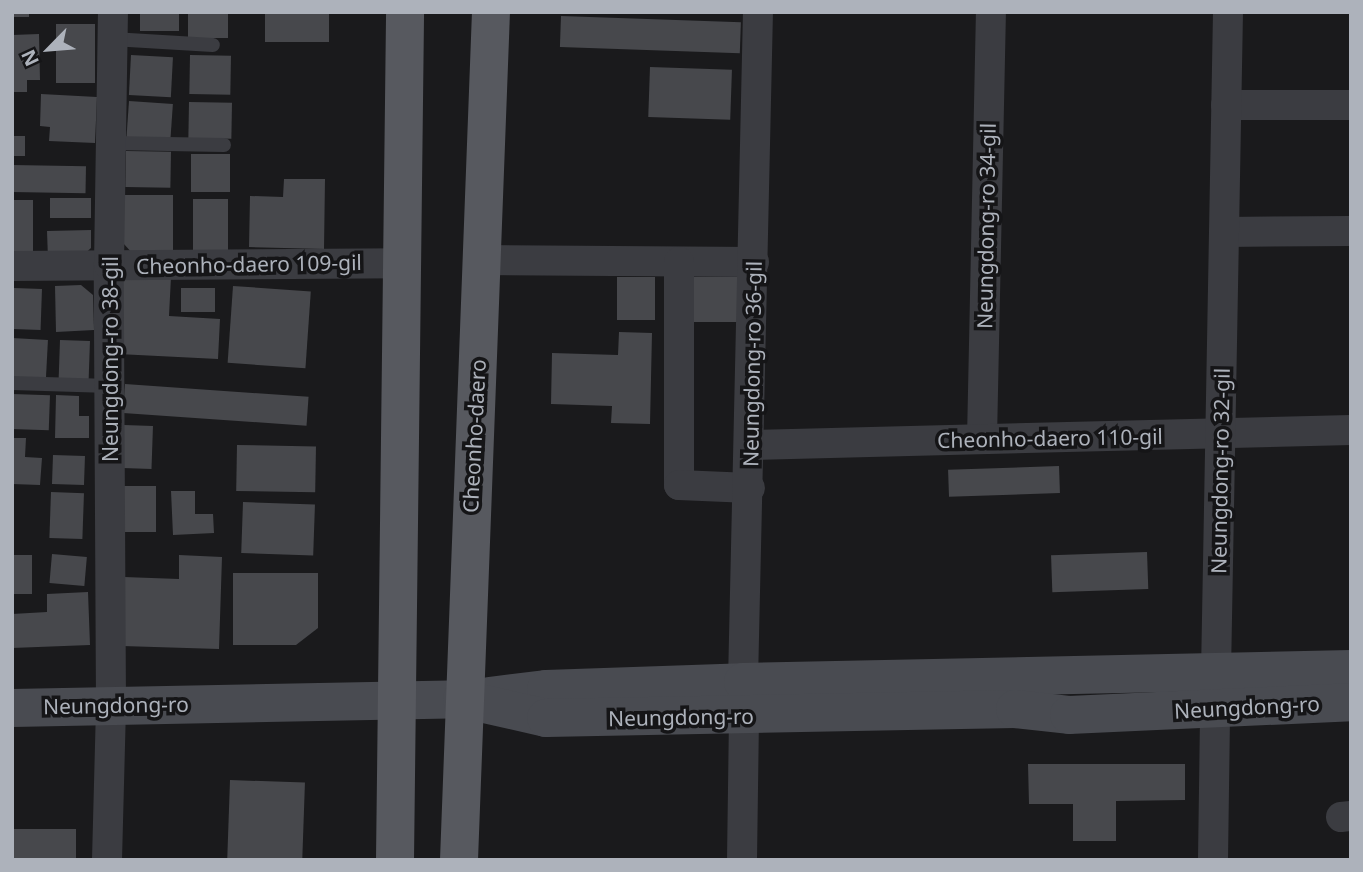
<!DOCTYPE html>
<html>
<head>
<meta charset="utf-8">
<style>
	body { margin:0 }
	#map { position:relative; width:1363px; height:872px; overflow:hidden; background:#1a1a1c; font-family:"Noto Sans",sans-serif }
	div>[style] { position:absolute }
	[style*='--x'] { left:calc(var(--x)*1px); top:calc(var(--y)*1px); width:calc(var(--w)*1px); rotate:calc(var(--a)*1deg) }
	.building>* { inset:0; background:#47484c; transform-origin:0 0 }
	.service>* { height:14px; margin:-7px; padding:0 7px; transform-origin:7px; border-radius:7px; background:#3b3c41 }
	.minor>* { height:30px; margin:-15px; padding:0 15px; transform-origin:15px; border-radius:15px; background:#3b3c41 }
	.secondary>* { height:38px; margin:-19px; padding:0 19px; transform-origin:19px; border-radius:19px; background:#494b51 }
	.primary>* { height:38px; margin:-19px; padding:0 19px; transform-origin:19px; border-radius:19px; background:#57595f }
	span { translate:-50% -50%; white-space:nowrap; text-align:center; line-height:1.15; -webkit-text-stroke:7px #151517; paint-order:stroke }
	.street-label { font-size:21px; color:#adb2bb }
	.frame { position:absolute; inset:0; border:14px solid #adb2bb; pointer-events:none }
	.north { position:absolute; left:14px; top:14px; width:70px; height:70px; -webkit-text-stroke:5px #151517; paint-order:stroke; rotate:245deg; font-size:19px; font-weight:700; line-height:28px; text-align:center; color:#adb2bb }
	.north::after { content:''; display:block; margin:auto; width:24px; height:32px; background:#adb2bb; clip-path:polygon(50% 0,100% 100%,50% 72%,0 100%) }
</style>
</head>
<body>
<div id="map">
	<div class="building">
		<i style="left:12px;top:12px;width:17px;height:5px"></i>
		<i style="left:140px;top:12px;width:39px;height:19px"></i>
		<i style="left:188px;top:12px;width:40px;height:26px"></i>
		<i style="left:265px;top:12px;width:64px;height:30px"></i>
		<i style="left:561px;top:16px;width:180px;height:31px;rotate:2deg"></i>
		<i style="left:56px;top:24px;width:39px;height:59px"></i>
		<i style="clip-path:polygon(39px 34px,40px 80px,27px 80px,27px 92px,12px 92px,12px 35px)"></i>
		<i style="left:131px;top:55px;width:42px;height:40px;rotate:3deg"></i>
		<i style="left:190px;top:55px;width:41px;height:39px;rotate:1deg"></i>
		<i style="left:650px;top:67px;width:82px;height:50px;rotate:2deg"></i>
		<i style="clip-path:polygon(41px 94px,97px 97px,95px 143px,49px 141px,50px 127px,40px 126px)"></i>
		<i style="left:129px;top:101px;width:44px;height:36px;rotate:4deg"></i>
		<i style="left:189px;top:102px;width:43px;height:36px;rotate:1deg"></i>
		<i style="left:12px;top:136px;width:13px;height:20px"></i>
		<i style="left:126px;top:151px;width:45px;height:36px;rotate:1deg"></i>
		<i style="left:191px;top:154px;width:39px;height:38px"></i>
		<i style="left:12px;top:165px;width:74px;height:27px;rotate:1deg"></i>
		<i style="clip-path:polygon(284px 179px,325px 179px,324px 249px,249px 247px,250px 196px,283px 197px)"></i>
		<i style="clip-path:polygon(123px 195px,173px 195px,173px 254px,133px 254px,123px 243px)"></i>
		<i style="left:91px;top:198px;width:20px;height:41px;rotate:90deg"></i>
		<i style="left:193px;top:199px;width:35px;height:53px"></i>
		<i style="left:12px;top:200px;width:21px;height:53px"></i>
		<i style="clip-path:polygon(91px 230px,91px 248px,80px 258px,48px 259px,47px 231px)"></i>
		<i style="clip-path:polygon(130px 275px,171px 277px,169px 316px,220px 319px,218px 359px,118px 354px,117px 285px)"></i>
		<i style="left:617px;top:277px;width:38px;height:43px"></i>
		<i style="left:689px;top:277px;width:53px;height:45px"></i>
		<i style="clip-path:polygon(81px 285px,93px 295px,94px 330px,56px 332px,55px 286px)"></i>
		<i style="left:233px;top:286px;width:78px;height:77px;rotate:4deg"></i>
		<i style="left:14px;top:288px;width:28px;height:41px;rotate:2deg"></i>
		<i style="left:181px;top:288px;width:34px;height:24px"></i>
		<i style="clip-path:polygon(619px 332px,652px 333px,650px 424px,611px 423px,612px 406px,551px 404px,552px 353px,618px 355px)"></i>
		<i style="left:12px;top:338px;width:36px;height:39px;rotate:3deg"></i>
		<i style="left:60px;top:340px;width:30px;height:42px;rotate:2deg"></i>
		<i style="left:125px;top:384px;width:184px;height:29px;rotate:4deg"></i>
		<i style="left:12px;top:394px;width:38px;height:35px;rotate:2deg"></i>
		<i style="clip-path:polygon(56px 395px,79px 396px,79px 416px,89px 416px,89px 438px,55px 438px)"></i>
		<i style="left:124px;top:425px;width:29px;height:43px;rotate:2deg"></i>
		<i style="clip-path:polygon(12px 438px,26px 438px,25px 457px,42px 458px,40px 485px,12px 484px)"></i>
		<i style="left:237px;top:445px;width:79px;height:46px;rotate:1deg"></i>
		<i style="left:53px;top:455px;width:32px;height:29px;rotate:2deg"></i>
		<i style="left:1059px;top:466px;width:27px;height:111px;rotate:88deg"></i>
		<i style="left:124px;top:486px;width:32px;height:46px"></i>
		<i style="clip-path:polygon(171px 491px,195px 491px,195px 514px,213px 514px,214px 533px,173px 535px)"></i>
		<i style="left:51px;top:492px;width:33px;height:46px;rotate:2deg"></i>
		<i style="left:243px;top:502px;width:72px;height:51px;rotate:2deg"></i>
		<i style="left:1147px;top:552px;width:37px;height:96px;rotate:88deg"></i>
		<i style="left:52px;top:554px;width:35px;height:29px;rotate:5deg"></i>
		<i style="left:12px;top:555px;width:20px;height:39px"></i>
		<i style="clip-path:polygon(179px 555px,222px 557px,219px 649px,122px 646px,124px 577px,179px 579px)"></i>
		<i style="clip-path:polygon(233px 573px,318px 573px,318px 628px,296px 645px,233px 645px)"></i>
		<i style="clip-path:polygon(88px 592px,90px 645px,12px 648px,12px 614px,47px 612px,47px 594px)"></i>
		<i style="clip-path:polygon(1028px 764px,1185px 764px,1185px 800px,1116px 801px,1116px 841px,1073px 841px,1073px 804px,1029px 804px)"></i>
		<i style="left:230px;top:780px;width:75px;height:80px;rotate:2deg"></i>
		<i style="left:12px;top:829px;width:64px;height:31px"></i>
	</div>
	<div class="service">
		<i style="--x:112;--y:39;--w:101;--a:3.4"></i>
		<i style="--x:111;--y:143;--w:113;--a:1"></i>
		<i style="--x:12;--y:383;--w:98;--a:1.8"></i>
	</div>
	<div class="minor">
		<i style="--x:1226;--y:105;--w:125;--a:0"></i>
		<i style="--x:1224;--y:232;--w:127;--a:-0.5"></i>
		<i style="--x:482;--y:260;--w:272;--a:0.4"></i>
		<i style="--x:679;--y:262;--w:223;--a:90"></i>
		<i style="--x:679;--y:485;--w:71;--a:2.4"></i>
		<i style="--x:12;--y:266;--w:389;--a:-0.4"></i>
		<i style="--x:982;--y:439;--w:427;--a:-88.8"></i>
		<i style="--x:750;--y:445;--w:601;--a:-1.43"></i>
		<i style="--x:1216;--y:673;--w:661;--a:-88.96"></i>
		<i style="--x:743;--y:682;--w:670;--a:-88.72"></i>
		<i style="--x:1341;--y:817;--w:10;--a:-6"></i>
		<i style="--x:107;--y:860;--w:154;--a:-88.5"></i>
		<i style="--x:111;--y:706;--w:441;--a:-90.3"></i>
		<i style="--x:109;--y:265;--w:253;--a:-89.1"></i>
		<i style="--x:742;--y:860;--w:144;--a:-89.2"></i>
		<i style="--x:1213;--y:860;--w:151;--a:-89.2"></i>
	</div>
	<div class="secondary">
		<i style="--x:489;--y:696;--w:57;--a:-7"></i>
		<i style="--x:546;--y:689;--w:197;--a:-2"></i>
		<i style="--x:743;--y:682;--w:608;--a:-1.22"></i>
		<i style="--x:12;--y:708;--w:450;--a:-1.1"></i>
		<i style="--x:462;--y:699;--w:86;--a:12.7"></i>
		<i style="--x:546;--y:718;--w:469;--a:-1.1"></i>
		<i style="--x:1015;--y:709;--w:54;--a:6.3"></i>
		<i style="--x:1069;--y:715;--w:282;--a:-2.6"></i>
	</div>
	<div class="primary">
		<i style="--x:395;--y:860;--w:848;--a:-89.32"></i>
		<i style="--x:459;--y:860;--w:849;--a:-87.84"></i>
	</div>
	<div class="street-label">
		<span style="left:986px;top:226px;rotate:-89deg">Neungdong-ro 34-gil</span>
		<span style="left:249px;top:264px;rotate:-1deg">Cheonho-daero 109-gil</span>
		<span style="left:110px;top:359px;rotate:-90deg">Neungdong-ro 38-gil</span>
		<span style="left:752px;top:364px;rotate:-89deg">Neungdong-ro 36-gil</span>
		<span style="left:474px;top:436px;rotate:-87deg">Cheonho-daero</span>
		<span style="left:1050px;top:438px;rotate:-1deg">Cheonho-daero 110-gil</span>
		<span style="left:1220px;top:471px;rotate:-89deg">Neungdong-ro 32-gil</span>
		<span style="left:116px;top:705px;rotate:-1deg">Neungdong-ro</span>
		<span style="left:1247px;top:707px;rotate:-3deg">Neungdong-ro</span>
		<span style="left:681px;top:717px;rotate:-1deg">Neungdong-ro</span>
	</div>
	<div class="frame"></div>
	<div class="north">N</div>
</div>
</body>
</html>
